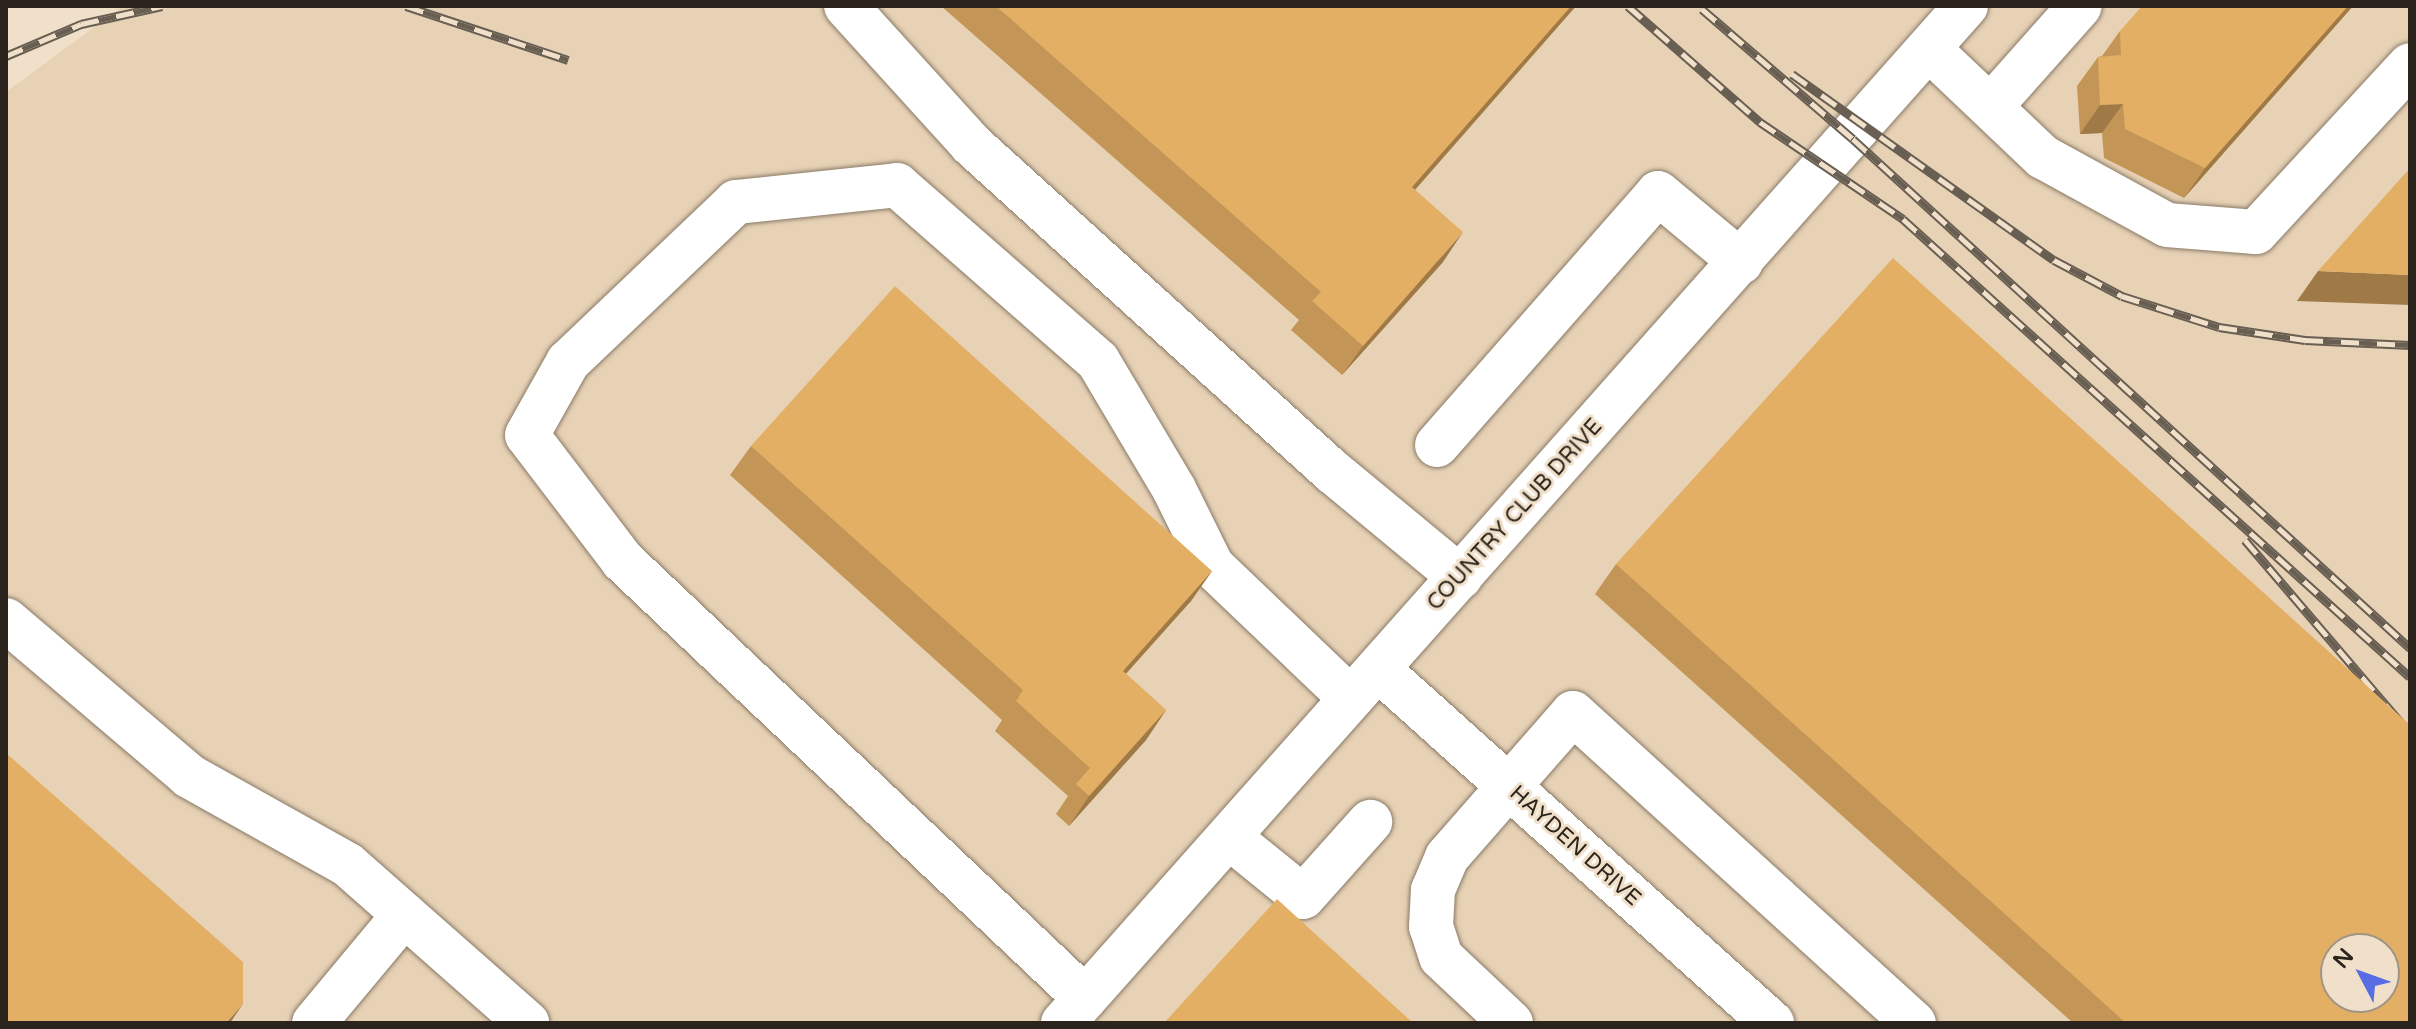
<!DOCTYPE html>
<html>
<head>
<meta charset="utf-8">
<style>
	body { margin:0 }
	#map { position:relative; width:2416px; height:1029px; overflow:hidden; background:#f0dfc9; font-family:"Varela Round",sans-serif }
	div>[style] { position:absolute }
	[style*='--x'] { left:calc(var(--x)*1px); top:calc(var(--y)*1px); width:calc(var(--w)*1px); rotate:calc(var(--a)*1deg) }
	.built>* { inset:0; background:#e7d2b6 }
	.roads { filter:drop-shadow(0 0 2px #897a66) drop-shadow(0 0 2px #897a66) }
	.minor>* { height:44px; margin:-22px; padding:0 22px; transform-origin:22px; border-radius:22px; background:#fff }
	.rail>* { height:9px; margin-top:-4.5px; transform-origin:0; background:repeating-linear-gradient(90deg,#f0dfc9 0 18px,#685e52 0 36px); box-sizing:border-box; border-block:2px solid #685e52 }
	.wall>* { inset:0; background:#c39657 }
	.shaded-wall>* { inset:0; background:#9f7a47 }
	.building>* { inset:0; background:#e3af65 }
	span { translate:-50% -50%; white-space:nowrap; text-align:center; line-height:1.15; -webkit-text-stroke:6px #f0dfc9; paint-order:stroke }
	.street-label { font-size:22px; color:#2a241c }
	.frame { position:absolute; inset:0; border:8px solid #2a241c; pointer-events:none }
	.north { position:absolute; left:2320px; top:933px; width:80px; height:80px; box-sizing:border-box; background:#f0dfc9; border:2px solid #a19484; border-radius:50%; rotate:311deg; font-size:22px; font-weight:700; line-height:32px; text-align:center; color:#2a241c }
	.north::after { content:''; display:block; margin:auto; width:28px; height:36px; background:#586de4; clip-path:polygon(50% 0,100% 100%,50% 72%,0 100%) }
</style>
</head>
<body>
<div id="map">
	<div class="built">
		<i style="clip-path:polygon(evenodd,123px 6px,2410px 6px,2410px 1023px,6px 1023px,6px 92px,123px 6px,2336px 949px,2384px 949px,2384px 997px,2336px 997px,2336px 949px)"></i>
	</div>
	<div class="roads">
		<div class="minor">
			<i style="--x:846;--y:6;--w:186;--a:47.8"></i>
			<i style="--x:971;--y:144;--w:488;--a:42.2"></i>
			<i style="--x:1333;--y:472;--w:165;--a:39.6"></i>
			<i style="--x:1929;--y:49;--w:157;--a:43.5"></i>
			<i style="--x:2043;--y:157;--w:141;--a:28.7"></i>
			<i style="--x:2167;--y:225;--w:89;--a:4.5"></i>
			<i style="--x:2256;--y:232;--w:227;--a:-47.3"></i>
			<i style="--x:1992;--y:105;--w:132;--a:-48.4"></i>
			<i style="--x:1437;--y:445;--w:335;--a:-48.7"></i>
			<i style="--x:1658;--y:193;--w:108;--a:39.7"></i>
			<i style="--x:6;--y:620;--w:240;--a:40.4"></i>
			<i style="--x:189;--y:776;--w:182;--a:29.2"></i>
			<i style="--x:348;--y:865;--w:239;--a:41.4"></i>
			<i style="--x:1378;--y:669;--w:530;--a:41.94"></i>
			<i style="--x:1229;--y:837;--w:95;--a:39"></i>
			<i style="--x:1303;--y:897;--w:101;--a:-48.2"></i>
			<i style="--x:1085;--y:998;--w:636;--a:-136.59"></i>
			<i style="--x:623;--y:561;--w:158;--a:-127.3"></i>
			<i style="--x:527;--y:435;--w:84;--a:-60.7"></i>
			<i style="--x:568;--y:362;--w:232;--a:-43.6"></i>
			<i style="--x:736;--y:202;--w:162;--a:-6"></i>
			<i style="--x:897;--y:185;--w:267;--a:41.2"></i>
			<i style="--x:1098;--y:361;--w:149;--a:59.3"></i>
			<i style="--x:1174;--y:489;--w:86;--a:63.7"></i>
			<i style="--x:1212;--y:566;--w:192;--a:43.7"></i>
			<i style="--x:314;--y:1023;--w:141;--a:-50.2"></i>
			<i style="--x:1063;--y:1023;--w:1360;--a:-48.4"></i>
			<i style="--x:1511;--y:1023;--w:96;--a:-136.7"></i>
			<i style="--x:1441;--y:957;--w:32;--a:-108"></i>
			<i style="--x:1431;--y:927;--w:37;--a:-87"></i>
			<i style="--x:1433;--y:890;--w:36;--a:-67"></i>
			<i style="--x:1447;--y:857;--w:191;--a:-48.8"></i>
			<i style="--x:1573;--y:713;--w:461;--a:42.3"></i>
		</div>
	</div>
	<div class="rail">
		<i style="--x:406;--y:6;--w:171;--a:18.4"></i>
		<i style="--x:1628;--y:6;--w:176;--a:41.3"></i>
		<i style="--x:1760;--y:122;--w:173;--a:34.1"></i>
		<i style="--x:1903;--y:219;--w:683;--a:42.09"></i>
		<i style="--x:1702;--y:9;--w:199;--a:40.7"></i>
		<i style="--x:1853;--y:139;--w:755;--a:42.42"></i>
		<i style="--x:6;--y:56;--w:82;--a:-23.1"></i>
		<i style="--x:81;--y:24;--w:83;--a:-12.5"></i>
		<i style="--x:1792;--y:74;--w:321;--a:35.4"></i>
		<i style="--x:2054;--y:260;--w:77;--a:27.9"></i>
		<i style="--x:2122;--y:296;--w:102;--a:17.7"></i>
		<i style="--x:2219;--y:327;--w:87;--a:8.6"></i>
		<i style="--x:2305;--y:340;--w:105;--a:2.7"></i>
		<i style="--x:2245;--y:540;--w:254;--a:49.5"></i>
	</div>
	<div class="wall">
		<i style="clip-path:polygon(941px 6px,1576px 6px,1415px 190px,1443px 262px,1342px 375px,1291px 330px,1299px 320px)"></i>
		<i style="clip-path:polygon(2353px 6px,2184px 198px,2104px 158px,2102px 133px,2080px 134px,2077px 86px,2098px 57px,2102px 56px,2120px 31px)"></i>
		<i style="clip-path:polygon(751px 446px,1212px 571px,1191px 601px,1126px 674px,1166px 710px,1146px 740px,1069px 826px,1056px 814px,1068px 796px,995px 731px,1002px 720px,730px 475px)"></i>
		<i style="clip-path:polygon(1616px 564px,2410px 1023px,2073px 1023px,1595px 594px)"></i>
	</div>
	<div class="shaded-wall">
		<i style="clip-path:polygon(1571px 6px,1576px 6px,1391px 217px,1412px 187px)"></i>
		<i style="clip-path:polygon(2348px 6px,2353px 6px,2184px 198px,2205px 168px)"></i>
		<i style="clip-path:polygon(2123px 104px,2102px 133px,2080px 134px,2100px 105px)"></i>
		<i style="clip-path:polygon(1463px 232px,1443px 262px,1342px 375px,1363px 346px)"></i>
		<i style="clip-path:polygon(2318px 271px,2410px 275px,2410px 305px,2297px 301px)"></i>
		<i style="clip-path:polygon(1212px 571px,1191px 601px,1102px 700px,1123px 671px)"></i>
		<i style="clip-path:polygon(1166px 710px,1146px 740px,1069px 826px,1089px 796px)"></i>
		<i style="clip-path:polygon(243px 1004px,230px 1023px,226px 1023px)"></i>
	</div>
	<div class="building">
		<i style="clip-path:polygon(996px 6px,1571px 6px,1412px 187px,1463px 232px,1363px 346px,1312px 301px,1321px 292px)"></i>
		<i style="clip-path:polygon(2142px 6px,2348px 6px,2205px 168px,2125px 129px,2123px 104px,2100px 105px,2098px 57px,2121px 55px,2120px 31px)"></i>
		<i style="clip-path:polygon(2410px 168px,2410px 275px,2318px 271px)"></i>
		<i style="clip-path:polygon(evenodd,1893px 258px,2410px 725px,2410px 1023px,2126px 1023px,1616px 564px,1893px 258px,2336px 949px,2384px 949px,2384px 997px,2336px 997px,2336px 949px)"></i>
		<i style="clip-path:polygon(895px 286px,1212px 571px,1123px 671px,1166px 710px,1089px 796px,1076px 784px,1090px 768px,1016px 701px,1023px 690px,751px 446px)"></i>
		<i style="clip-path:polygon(6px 753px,243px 962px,243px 1004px,226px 1023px,6px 1023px)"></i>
		<i style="clip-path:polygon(1277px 899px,1413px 1023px,1164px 1023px)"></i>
	</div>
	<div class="street-label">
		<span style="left:1515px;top:515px;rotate:-48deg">COUNTRY CLUB DRIVE</span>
		<span style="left:1575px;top:846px;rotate:42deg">HAYDEN DRIVE</span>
	</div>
	<div class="frame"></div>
	<div class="north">N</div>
</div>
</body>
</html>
